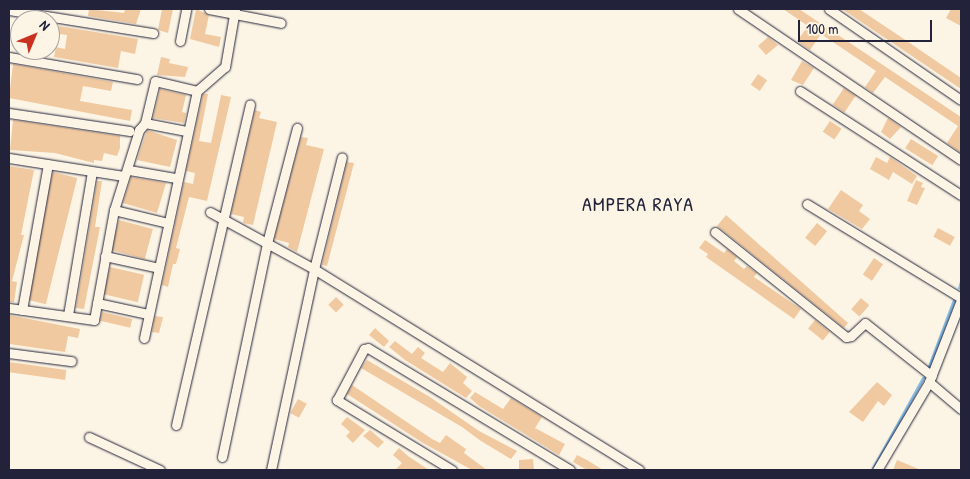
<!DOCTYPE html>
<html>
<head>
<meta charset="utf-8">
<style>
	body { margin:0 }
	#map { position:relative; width:970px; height:479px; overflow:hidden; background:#fcf5e5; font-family:"Patrick Hand",sans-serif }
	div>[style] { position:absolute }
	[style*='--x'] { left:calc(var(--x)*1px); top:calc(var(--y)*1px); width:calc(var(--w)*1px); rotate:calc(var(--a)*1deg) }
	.stream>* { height:2.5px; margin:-1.25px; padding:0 1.25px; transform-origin:1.25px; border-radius:1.25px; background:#8ac1e8 }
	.building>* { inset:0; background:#f1c9a0; transform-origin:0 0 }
	.roads { filter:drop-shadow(0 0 1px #22223b) drop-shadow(0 0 1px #22223b) }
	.street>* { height:9px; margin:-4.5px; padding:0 4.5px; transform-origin:4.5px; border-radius:4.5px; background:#fcf5e5 }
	span { translate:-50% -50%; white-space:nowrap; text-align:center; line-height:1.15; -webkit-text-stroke:4px #fcf5e5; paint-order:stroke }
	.quarter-label { font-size:20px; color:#22223b; letter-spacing:1px }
	.frame { position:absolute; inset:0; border:10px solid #22223b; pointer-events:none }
	.north { position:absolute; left:10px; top:10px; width:50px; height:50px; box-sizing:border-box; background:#fcf5e5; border:1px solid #a5a1a1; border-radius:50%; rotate:45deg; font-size:14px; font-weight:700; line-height:20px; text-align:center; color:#22223b }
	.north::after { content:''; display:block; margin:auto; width:18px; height:22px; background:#c8321e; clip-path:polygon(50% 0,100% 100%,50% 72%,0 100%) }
	.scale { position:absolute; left:798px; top:20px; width:134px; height:22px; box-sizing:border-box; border:2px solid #22223b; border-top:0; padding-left:6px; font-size:15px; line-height:18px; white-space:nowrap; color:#22223b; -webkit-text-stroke:4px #fcf5e5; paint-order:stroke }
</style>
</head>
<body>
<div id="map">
	<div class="stream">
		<i style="--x:959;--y:288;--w:7;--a:-74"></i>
		<i style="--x:928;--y:369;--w:72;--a:-69.5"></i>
		<i style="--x:872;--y:470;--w:105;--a:-61"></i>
	</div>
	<div class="building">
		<i style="clip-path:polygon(89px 9px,124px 13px,125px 9px,141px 9px,136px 24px,88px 16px)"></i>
		<i style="clip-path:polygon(162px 9px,173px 9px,168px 33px,158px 30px)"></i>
		<i style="clip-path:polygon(196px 9px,209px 15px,205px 34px,221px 37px,219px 47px,190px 39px)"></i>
		<i style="clip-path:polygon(783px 9px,799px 9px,961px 117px,961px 153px,947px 143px,958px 126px,885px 77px,873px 93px,865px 87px,876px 71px,821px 34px,810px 50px,797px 41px,808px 26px)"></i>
		<i style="clip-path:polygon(842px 9px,859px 9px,901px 37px,961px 78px,961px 89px)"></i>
		<i style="clip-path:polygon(951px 9px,961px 9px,961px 26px,946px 18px)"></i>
		<i style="clip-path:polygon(52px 25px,138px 39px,135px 54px,121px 51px,118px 68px,54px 57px,56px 47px,65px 49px,67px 35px,51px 33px)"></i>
		<i style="clip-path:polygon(768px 37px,778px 45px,766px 55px,758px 46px)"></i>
		<i style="clip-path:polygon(161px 57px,170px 59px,169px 63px,188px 67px,185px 77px,157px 75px)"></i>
		<i style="clip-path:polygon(802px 61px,814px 68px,803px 85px,791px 80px)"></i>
		<i style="clip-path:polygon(13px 64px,113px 82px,111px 91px,83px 86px,80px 101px,132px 110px,130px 121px,9px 98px)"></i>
		<i style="left:758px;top:74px;width:11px;height:13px;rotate:34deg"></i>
		<i style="left:844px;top:88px;width:14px;height:20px;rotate:34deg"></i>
		<i style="clip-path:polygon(160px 89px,186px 95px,182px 112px,186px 113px,184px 123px,153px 118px)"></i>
		<i style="clip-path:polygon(203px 94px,208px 94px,199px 141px,211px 143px,221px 95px,231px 97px,207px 201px,189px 197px,176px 248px,180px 249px,176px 264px,173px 264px,168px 287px,162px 285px,184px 182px,193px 184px,195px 173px,186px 171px)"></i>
		<i style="clip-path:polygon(255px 110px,261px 112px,259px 118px,277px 122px,253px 225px,243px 223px,244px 217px,231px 214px)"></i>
		<i style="clip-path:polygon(888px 118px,901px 127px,890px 139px,881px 132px)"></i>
		<i style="clip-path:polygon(13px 120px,120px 136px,120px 148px,117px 156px,104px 153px,102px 161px,94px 160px,94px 163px,55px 153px,10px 150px)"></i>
		<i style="left:830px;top:121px;width:14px;height:13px;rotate:34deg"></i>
		<i style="clip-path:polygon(147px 130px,177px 140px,170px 167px,137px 160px)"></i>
		<i style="clip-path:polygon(301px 137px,308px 138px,306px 145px,324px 149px,297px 252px,288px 247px,289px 243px,274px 239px)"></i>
		<i style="left:911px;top:139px;width:32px;height:11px;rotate:32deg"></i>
		<i style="clip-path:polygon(876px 157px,887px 163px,890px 157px,917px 176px,912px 184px,893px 172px,889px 180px,870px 169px)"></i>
		<i style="clip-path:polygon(347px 162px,354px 163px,327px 266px,322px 265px)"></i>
		<i style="clip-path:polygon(9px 166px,34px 170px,21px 235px,24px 235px,12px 281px,17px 282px,14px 302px,9px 302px)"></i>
		<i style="left:53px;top:172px;width:25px;height:130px;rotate:14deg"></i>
		<i style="clip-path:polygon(131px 177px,166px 183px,157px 213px,123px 203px)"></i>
		<i style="clip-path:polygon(916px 180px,923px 183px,921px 187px,925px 188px,917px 205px,907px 201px)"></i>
		<i style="clip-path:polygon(97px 181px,102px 181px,95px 227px,100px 227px,84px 309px,76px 308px)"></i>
		<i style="clip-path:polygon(841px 190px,863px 205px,859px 211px,870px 219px,862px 229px,828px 209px)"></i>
		<i style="clip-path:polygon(726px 215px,848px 323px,844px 328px,717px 226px)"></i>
		<i style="left:119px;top:220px;width:35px;height:31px;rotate:15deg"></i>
		<i style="left:817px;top:223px;width:13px;height:19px;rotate:39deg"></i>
		<i style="left:938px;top:228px;width:19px;height:10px;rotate:28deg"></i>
		<i style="clip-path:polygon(705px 240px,724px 253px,727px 249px,737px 257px,734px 261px,744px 269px,747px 266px,757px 273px,754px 277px,801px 309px,794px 319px,706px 257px,708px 254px,699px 248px)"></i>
		<i style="left:874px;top:258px;width:11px;height:20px;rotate:34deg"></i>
		<i style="left:110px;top:267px;width:35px;height:28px;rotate:13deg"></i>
		<i style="left:336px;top:297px;width:11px;height:11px;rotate:45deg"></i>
		<i style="left:861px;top:298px;width:11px;height:15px;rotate:41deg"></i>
		<i style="left:102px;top:312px;width:31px;height:9px;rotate:13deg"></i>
		<i style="clip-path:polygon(9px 315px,80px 329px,78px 338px,68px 336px,65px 352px,9px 344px)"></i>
		<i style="clip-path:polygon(155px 316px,163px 317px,159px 333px,152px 332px)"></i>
		<i style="left:815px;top:320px;width:19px;height:11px;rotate:39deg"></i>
		<i style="clip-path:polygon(375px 328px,389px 341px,384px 347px,369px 335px)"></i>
		<i style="clip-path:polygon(395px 341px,412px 354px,418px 347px,425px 353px,421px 358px,443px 372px,450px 363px,467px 377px,463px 383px,472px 391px,466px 398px,405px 360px,389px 347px)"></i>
		<i style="clip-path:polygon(367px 360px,430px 397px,479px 431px,517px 451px,511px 459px,481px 441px,462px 427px,361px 368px)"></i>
		<i style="left:9px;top:362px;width:58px;height:10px;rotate:8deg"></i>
		<i style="clip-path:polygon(877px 382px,892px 395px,884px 406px,878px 401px,863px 422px,849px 412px)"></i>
		<i style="clip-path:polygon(352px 385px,432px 439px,440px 443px,446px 435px,466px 449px,464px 453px,487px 470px,472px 470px,423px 443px,347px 394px)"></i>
		<i style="clip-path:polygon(475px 392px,503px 409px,511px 398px,542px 417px,535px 428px,565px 444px,559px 455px,479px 406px,470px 398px)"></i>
		<i style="left:298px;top:399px;width:10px;height:16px;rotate:29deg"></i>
		<i style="clip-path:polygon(347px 417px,365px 430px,353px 443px,346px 436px,350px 432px,341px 424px)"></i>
		<i style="clip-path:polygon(370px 430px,384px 442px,378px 448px,363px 436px)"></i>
		<i style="clip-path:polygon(399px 448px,408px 456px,429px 470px,395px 470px,402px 463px,393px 455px)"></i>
		<i style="clip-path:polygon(577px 455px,587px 460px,603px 470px,587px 470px,573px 462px)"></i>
		<i style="clip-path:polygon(533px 459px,534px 470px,519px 470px,519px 460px)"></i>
		<i style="clip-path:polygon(897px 460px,921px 470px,893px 470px)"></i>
	</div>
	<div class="roads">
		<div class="street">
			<i style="--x:209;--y:9;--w:73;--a:11"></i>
			<i style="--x:738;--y:9;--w:269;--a:34.1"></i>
			<i style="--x:829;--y:9;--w:160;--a:34.6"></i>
			<i style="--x:9;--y:10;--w:146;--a:9.1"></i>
			<i style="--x:180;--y:41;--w:33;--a:-79"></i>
			<i style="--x:9;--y:57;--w:130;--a:9.8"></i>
			<i style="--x:800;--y:91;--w:192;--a:32.9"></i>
			<i style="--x:9;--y:113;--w:122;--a:8.5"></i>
			<i style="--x:145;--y:123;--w:42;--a:11"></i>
			<i style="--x:9;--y:158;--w:116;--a:8.9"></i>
			<i style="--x:129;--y:170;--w:48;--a:9.7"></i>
			<i style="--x:807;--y:204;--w:180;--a:31.4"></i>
			<i style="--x:114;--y:210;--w:56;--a:13.5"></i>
			<i style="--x:210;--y:212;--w:119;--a:28.7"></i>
			<i style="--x:314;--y:269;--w:382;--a:31.7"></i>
			<i style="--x:715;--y:232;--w:168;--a:38.7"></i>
			<i style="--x:846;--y:337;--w:5;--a:-11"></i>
			<i style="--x:851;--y:336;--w:19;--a:-43"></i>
			<i style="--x:865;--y:323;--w:85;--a:38.3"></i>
			<i style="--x:105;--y:256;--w:55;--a:12.5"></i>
			<i style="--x:97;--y:303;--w:52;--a:12.2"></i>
			<i style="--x:9;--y:308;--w:86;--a:8"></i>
			<i style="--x:94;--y:320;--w:112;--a:-79.7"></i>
			<i style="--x:114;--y:210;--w:84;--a:-72.6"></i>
			<i style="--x:139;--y:130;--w:9;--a:-49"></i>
			<i style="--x:145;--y:123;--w:43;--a:-76.6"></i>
			<i style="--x:155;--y:81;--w:43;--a:13.4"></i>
			<i style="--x:22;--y:310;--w:148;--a:-79.9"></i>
			<i style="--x:68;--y:315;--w:145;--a:-80.5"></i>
			<i style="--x:144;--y:338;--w:253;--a:-77.9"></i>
			<i style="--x:197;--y:91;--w:37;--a:-41"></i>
			<i style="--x:225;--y:67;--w:59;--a:-80.2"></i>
			<i style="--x:9;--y:353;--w:63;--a:7.4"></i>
			<i style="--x:929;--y:382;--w:42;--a:40.2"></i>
			<i style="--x:176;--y:425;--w:329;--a:-77"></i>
			<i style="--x:89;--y:437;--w:78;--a:24.9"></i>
			<i style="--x:222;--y:457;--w:219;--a:-78.1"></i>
			<i style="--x:267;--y:243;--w:119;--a:-75.4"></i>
			<i style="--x:271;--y:470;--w:206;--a:-77.9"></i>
			<i style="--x:314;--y:269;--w:115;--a:-76"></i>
			<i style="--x:452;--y:470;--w:135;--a:-148.7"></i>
			<i style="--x:337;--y:400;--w:58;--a:-62.1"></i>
			<i style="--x:364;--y:349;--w:4;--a:-14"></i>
			<i style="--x:368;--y:348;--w:236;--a:31.1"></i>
			<i style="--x:877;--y:470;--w:102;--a:-59.4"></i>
			<i style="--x:929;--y:382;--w:88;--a:-68.7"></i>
		</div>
	</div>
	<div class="quarter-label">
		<span style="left:638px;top:203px">AMPERA RAYA</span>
	</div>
	<div class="frame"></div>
	<div class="north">N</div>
	<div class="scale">100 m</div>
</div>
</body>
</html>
